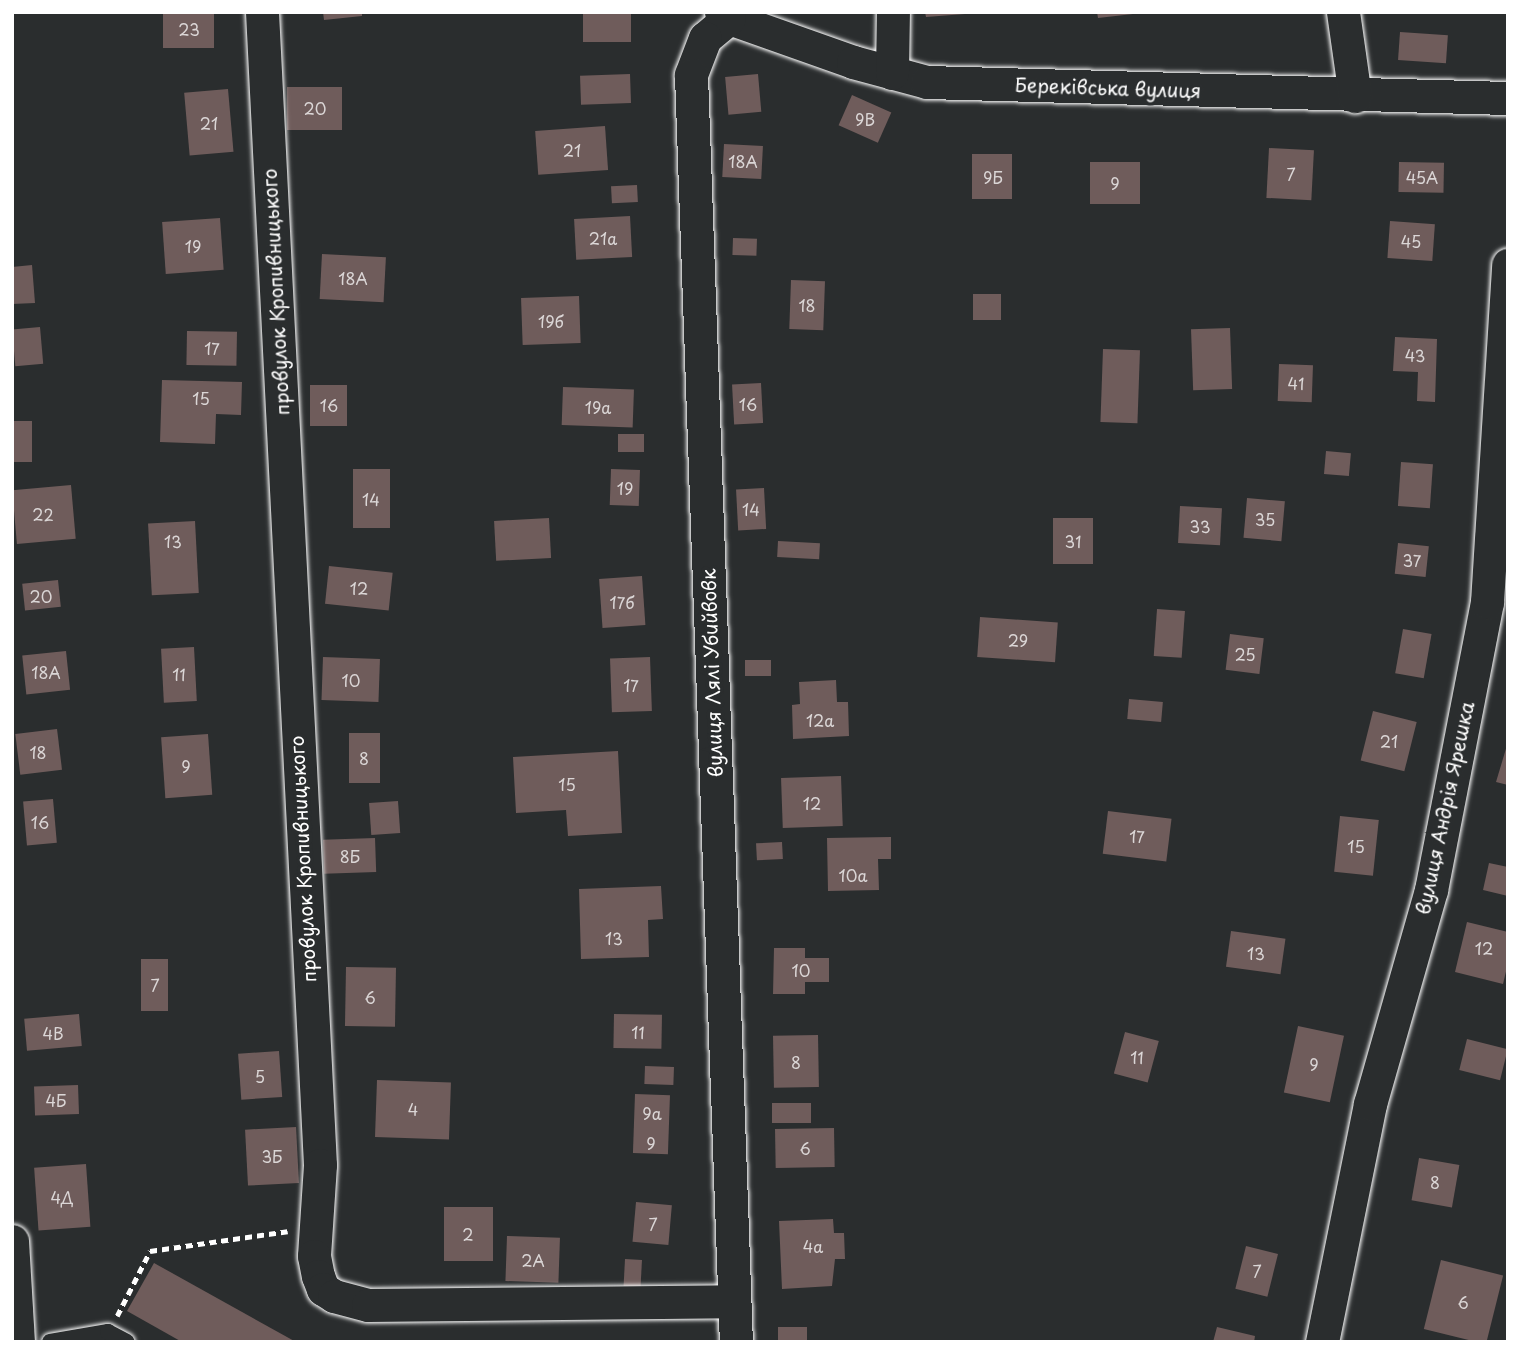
<!DOCTYPE html>
<html>
<head>
<meta charset="utf-8">
<style>
	body { margin:0 }
	#map { position:relative; width:1520px; height:1354px; overflow:hidden; background:#2a2d2e; font-family:"Playpen Sans",sans-serif }
	div>[style] { position:absolute }
	[style*='--x'] { left:calc(var(--x)*1px); top:calc(var(--y)*1px); width:calc(var(--w)*1px); rotate:calc(var(--a)*1deg) }
	.building>* { inset:0; background:#6f5c5b; transform-origin:0 0 }
	.path>* { height:4.5px; margin-top:-2.25px; transform-origin:0; background:repeating-linear-gradient(90deg,#fff 0 7px,transparent 0 12px) }
	.roads { filter:drop-shadow(0 0 2px #fff) drop-shadow(0 0 2px #fff) }
	.lane>* { height:16px; margin:-8px; padding:0 8px; transform-origin:8px; border-radius:8px; background:#2a2d2e }
	.street>* { height:33px; margin:-16.5px; padding:0 16.5px; transform-origin:16.5px; border-radius:16.5px; background:#2a2d2e }
	span { translate:-50% -50%; white-space:nowrap; text-align:center; line-height:1.15; -webkit-text-stroke:7px #2a2d2e; paint-order:stroke }
	.number-label { font-size:16px; color:#dbd6d6 }
	.number-label span { -webkit-text-stroke-width:0 }
	.street-label { font-size:19px; color:#fff }
	.frame { position:absolute; inset:0; border:14px solid #fff; pointer-events:none }
</style>
</head>
<body>
<div id="map">
	<div class="building">
		<i style="left:163px;top:12px;width:51px;height:36px"></i>
		<i style="clip-path:polygon(323px 12px,362px 12px,362px 16px,324px 20px)"></i>
		<i style="left:583px;top:12px;width:48px;height:30px"></i>
		<i style="clip-path:polygon(925px 12px,965px 12px,965px 14px,926px 17px)"></i>
		<i style="clip-path:polygon(1097px 12px,1133px 12px,1133px 14px,1098px 18px)"></i>
		<i style="left:1400px;top:32px;width:48px;height:28px;rotate:4deg"></i>
		<i style="left:630px;top:74px;width:29px;height:50px;rotate:88deg"></i>
		<i style="left:758px;top:74px;width:38px;height:33px;rotate:85deg"></i>
		<i style="left:287px;top:87px;width:55px;height:43px"></i>
		<i style="left:228px;top:89px;width:63px;height:44px;rotate:85deg"></i>
		<i style="left:852px;top:95px;width:43px;height:33px;rotate:24deg"></i>
		<i style="left:605px;top:126px;width:44px;height:70px;rotate:86deg"></i>
		<i style="left:724px;top:144px;width:39px;height:33px;rotate:3deg"></i>
		<i style="left:1269px;top:148px;width:45px;height:50px;rotate:3deg"></i>
		<i style="left:972px;top:154px;width:40px;height:45px"></i>
		<i style="left:1090px;top:162px;width:50px;height:42px"></i>
		<i style="left:1399px;top:162px;width:45px;height:30px;rotate:1deg"></i>
		<i style="left:637px;top:185px;width:17px;height:26px;rotate:87deg"></i>
		<i style="left:630px;top:216px;width:41px;height:56px;rotate:87deg"></i>
		<i style="left:220px;top:218px;width:52px;height:58px;rotate:86deg"></i>
		<i style="left:1390px;top:221px;width:45px;height:37px;rotate:4deg"></i>
		<i style="left:733px;top:238px;width:24px;height:17px;rotate:2deg"></i>
		<i style="left:322px;top:254px;width:64px;height:45px;rotate:3deg"></i>
		<i style="clip-path:polygon(32px 265px,35px 303px,12px 304px,12px 267px)"></i>
		<i style="left:791px;top:280px;width:34px;height:49px;rotate:2deg"></i>
		<i style="left:973px;top:294px;width:28px;height:26px"></i>
		<i style="left:579px;top:296px;width:47px;height:58px;rotate:88deg"></i>
		<i style="left:40px;top:327px;width:37px;height:28px;rotate:85deg"></i>
		<i style="left:1230px;top:328px;width:61px;height:39px;rotate:88deg"></i>
		<i style="left:187px;top:331px;width:50px;height:34px;rotate:1deg"></i>
		<i style="clip-path:polygon(1395px 337px,1437px 339px,1435px 402px,1417px 401px,1418px 372px,1393px 371px)"></i>
		<i style="left:1103px;top:349px;width:37px;height:73px;rotate:2deg"></i>
		<i style="left:1279px;top:364px;width:34px;height:37px;rotate:2deg"></i>
		<i style="clip-path:polygon(162px 380px,242px 382px,241px 415px,216px 414px,215px 444px,160px 442px)"></i>
		<i style="left:761px;top:383px;width:40px;height:29px;rotate:87deg"></i>
		<i style="left:310px;top:385px;width:37px;height:41px"></i>
		<i style="left:563px;top:387px;width:71px;height:38px;rotate:2deg"></i>
		<i style="left:12px;top:421px;width:20px;height:41px"></i>
		<i style="left:618px;top:434px;width:26px;height:18px"></i>
		<i style="left:1326px;top:451px;width:25px;height:23px;rotate:5deg"></i>
		<i style="left:1401px;top:462px;width:32px;height:44px;rotate:4deg"></i>
		<i style="left:353px;top:469px;width:37px;height:59px"></i>
		<i style="left:611px;top:469px;width:29px;height:36px;rotate:2deg"></i>
		<i style="left:71px;top:485px;width:54px;height:59px;rotate:85deg"></i>
		<i style="left:764px;top:488px;width:41px;height:28px;rotate:87deg"></i>
		<i style="left:1247px;top:498px;width:38px;height:40px;rotate:5deg"></i>
		<i style="left:1180px;top:506px;width:42px;height:37px;rotate:3deg"></i>
		<i style="left:549px;top:518px;width:40px;height:55px;rotate:87deg"></i>
		<i style="left:1093px;top:518px;width:46px;height:40px;rotate:90deg"></i>
		<i style="left:195px;top:521px;width:72px;height:47px;rotate:87deg"></i>
		<i style="left:778px;top:541px;width:42px;height:16px;rotate:3deg"></i>
		<i style="left:1398px;top:543px;width:31px;height:31px;rotate:6deg"></i>
		<i style="left:329px;top:566px;width:64px;height:38px;rotate:6deg"></i>
		<i style="left:642px;top:576px;width:49px;height:43px;rotate:86deg"></i>
		<i style="left:58px;top:580px;width:27px;height:36px;rotate:84deg"></i>
		<i style="left:1157px;top:609px;width:28px;height:47px;rotate:4deg"></i>
		<i style="left:980px;top:617px;width:78px;height:40px;rotate:4deg"></i>
		<i style="left:1403px;top:629px;width:29px;height:45px;rotate:10deg"></i>
		<i style="left:1230px;top:634px;width:34px;height:36px;rotate:7deg"></i>
		<i style="left:194px;top:647px;width:54px;height:33px;rotate:87deg"></i>
		<i style="left:66px;top:651px;width:39px;height:44px;rotate:84deg"></i>
		<i style="left:323px;top:657px;width:57px;height:43px;rotate:2deg"></i>
		<i style="left:650px;top:657px;width:54px;height:40px;rotate:88deg"></i>
		<i style="left:771px;top:660px;width:16px;height:26px;rotate:90deg"></i>
		<i style="clip-path:polygon(836px 680px,837px 702px,848px 702px,849px 736px,793px 739px,792px 705px,800px 704px,799px 682px)"></i>
		<i style="left:1129px;top:699px;width:34px;height:20px;rotate:5deg"></i>
		<i style="left:1373px;top:711px;width:45px;height:51px;rotate:14deg"></i>
		<i style="left:57px;top:729px;width:41px;height:42px;rotate:83deg"></i>
		<i style="left:380px;top:733px;width:50px;height:31px;rotate:90deg"></i>
		<i style="left:208px;top:734px;width:61px;height:47px;rotate:86deg"></i>
		<i style="clip-path:polygon(1508px 742px,1508px 785px,1496px 782px)"></i>
		<i style="clip-path:polygon(618px 751px,622px 833px,568px 836px,566px 810px,516px 813px,513px 757px)"></i>
		<i style="left:841px;top:776px;width:50px;height:60px;rotate:88deg"></i>
		<i style="left:53px;top:799px;width:44px;height:30px;rotate:85deg"></i>
		<i style="left:398px;top:801px;width:32px;height:29px;rotate:86deg"></i>
		<i style="left:1108px;top:811px;width:64px;height:43px;rotate:7deg"></i>
		<i style="left:1340px;top:816px;width:39px;height:56px;rotate:6deg"></i>
		<i style="clip-path:polygon(891px 837px,891px 859px,878px 859px,879px 890px,828px 891px,827px 838px)"></i>
		<i style="left:375px;top:838px;width:34px;height:52px;rotate:88deg"></i>
		<i style="left:782px;top:842px;width:17px;height:26px;rotate:87deg"></i>
		<i style="clip-path:polygon(1489px 863px,1508px 867px,1508px 896px,1483px 890px)"></i>
		<i style="clip-path:polygon(661px 886px,663px 919px,648px 920px,649px 957px,581px 959px,579px 889px)"></i>
		<i style="clip-path:polygon(1467px 922px,1508px 932px,1508px 963px,1503px 984px,1455px 972px)"></i>
		<i style="left:1231px;top:931px;width:55px;height:36px;rotate:8deg"></i>
		<i style="clip-path:polygon(774px 948px,805px 948px,805px 958px,829px 958px,829px 982px,805px 982px,805px 994px,773px 994px)"></i>
		<i style="left:141px;top:959px;width:27px;height:52px"></i>
		<i style="left:346px;top:967px;width:50px;height:59px;rotate:1deg"></i>
		<i style="left:79px;top:1014px;width:32px;height:55px;rotate:85deg"></i>
		<i style="left:614px;top:1014px;width:48px;height:34px;rotate:1deg"></i>
		<i style="left:1298px;top:1026px;width:47px;height:68px;rotate:12deg"></i>
		<i style="left:1125px;top:1032px;width:35px;height:43px;rotate:15deg"></i>
		<i style="left:818px;top:1035px;width:52px;height:45px;rotate:89deg"></i>
		<i style="left:1467px;top:1039px;width:42px;height:32px;rotate:14deg"></i>
		<i style="left:279px;top:1051px;width:46px;height:41px;rotate:86deg"></i>
		<i style="left:645px;top:1066px;width:29px;height:18px;rotate:2deg"></i>
		<i style="left:377px;top:1080px;width:74px;height:57px;rotate:2deg"></i>
		<i style="left:78px;top:1085px;width:29px;height:44px;rotate:88deg"></i>
		<i style="left:635px;top:1094px;width:35px;height:59px;rotate:2deg"></i>
		<i style="left:811px;top:1103px;width:20px;height:39px;rotate:90deg"></i>
		<i style="left:296px;top:1127px;width:56px;height:51px;rotate:87deg"></i>
		<i style="left:834px;top:1128px;width:39px;height:59px;rotate:89deg"></i>
		<i style="left:1419px;top:1158px;width:41px;height:43px;rotate:10deg"></i>
		<i style="left:86px;top:1164px;width:63px;height:52px;rotate:86deg"></i>
		<i style="left:636px;top:1202px;width:36px;height:40px;rotate:5deg"></i>
		<i style="left:444px;top:1207px;width:49px;height:54px"></i>
		<i style="clip-path:polygon(833px 1219px,834px 1233px,844px 1233px,845px 1259px,835px 1259px,832px 1286px,782px 1289px,779px 1221px)"></i>
		<i style="left:507px;top:1236px;width:53px;height:45px;rotate:2deg"></i>
		<i style="left:1246px;top:1246px;width:33px;height:44px;rotate:14deg"></i>
		<i style="left:625px;top:1259px;width:17px;height:27px;rotate:3deg"></i>
		<i style="left:1441px;top:1260px;width:64px;height:71px;rotate:14deg"></i>
		<i style="clip-path:polygon(154px 1263px,296px 1342px,182px 1342px,127px 1311px)"></i>
		<i style="left:778px;top:1327px;width:29px;height:15px"></i>
		<i style="clip-path:polygon(1217px 1327px,1255px 1336px,1254px 1342px,1213px 1342px)"></i>
	</div>
	<div class="path">
		<i style="--x:117;--y:1316;--w:73;--a:-63.1"></i>
		<i style="--x:150;--y:1251;--w:139;--a:-8.2"></i>
	</div>
	<div class="roads">
		<div class="lane">
			<i style="--x:50;--y:1342;--w:59;--a:-9.8"></i>
			<i style="--x:108;--y:1332;--w:21;--a:28"></i>
		</div>
		<div class="street">
			<i style="--x:262;--y:12;--w:1154;--a:87.12"></i>
			<i style="--x:320;--y:1165;--w:91;--a:93.8"></i>
			<i style="--x:314;--y:1256;--w:20;--a:79"></i>
			<i style="--x:318;--y:1276;--w:14;--a:69"></i>
			<i style="--x:323;--y:1289;--w:13;--a:32"></i>
			<i style="--x:334;--y:1296;--w:35;--a:15"></i>
			<i style="--x:368;--y:1305;--w:366;--a:-0.6"></i>
			<i style="--x:721;--y:12;--w:10;--a:37"></i>
			<i style="--x:729;--y:18;--w:132;--a:19.5"></i>
			<i style="--x:853;--y:62;--w:77;--a:15.1"></i>
			<i style="--x:927;--y:82;--w:581;--a:1.58"></i>
			<i style="--x:1343;--y:12;--w:85;--a:81.9"></i>
			<i style="--x:729;--y:18;--w:31;--a:140"></i>
			<i style="--x:705;--y:38;--w:40;--a:111"></i>
			<i style="--x:691;--y:75;--w:1268;--a:87.97"></i>
			<i style="--x:892;--y:73;--w:61;--a:-89.1"></i>
			<i style="--x:12;--y:1241;--w:101;--a:86.6"></i>
			<i style="--x:1322;--y:1342;--w:243;--a:-78.6"></i>
			<i style="--x:1370;--y:1104;--w:223;--a:-74.1"></i>
			<i style="--x:1431;--y:890;--w:293;--a:-79"></i>
			<i style="--x:1487;--y:602;--w:338;--a:-86.4"></i>
		</div>
	</div>
	<div class="number-label">
		<span style="left:189px;top:29px">23</span>
		<span style="left:315px;top:108px">20</span>
		<span style="left:865px;top:119px">9В</span>
		<span style="left:209px;top:123px">21</span>
		<span style="left:572px;top:150px">21</span>
		<span style="left:743px;top:161px">18А</span>
		<span style="left:1291px;top:174px">7</span>
		<span style="left:993px;top:177px">9Б</span>
		<span style="left:1422px;top:177px">45А</span>
		<span style="left:1115px;top:183px">9</span>
		<span style="left:603px;top:238px">21а</span>
		<span style="left:1411px;top:241px">45</span>
		<span style="left:193px;top:246px">19</span>
		<span style="left:353px;top:278px">18А</span>
		<span style="left:807px;top:305px">18</span>
		<span style="left:551px;top:321px">19б</span>
		<span style="left:212px;top:348px">17</span>
		<span style="left:1415px;top:355px">43</span>
		<span style="left:1296px;top:383px">41</span>
		<span style="left:201px;top:398px">15</span>
		<span style="left:748px;top:404px">16</span>
		<span style="left:329px;top:405px">16</span>
		<span style="left:598px;top:407px">19а</span>
		<span style="left:625px;top:488px">19</span>
		<span style="left:371px;top:499px">14</span>
		<span style="left:751px;top:509px">14</span>
		<span style="left:43px;top:514px">22</span>
		<span style="left:1265px;top:519px">35</span>
		<span style="left:1200px;top:526px">33</span>
		<span style="left:173px;top:541px">13</span>
		<span style="left:1073px;top:541px">31</span>
		<span style="left:1412px;top:560px">37</span>
		<span style="left:359px;top:588px">12</span>
		<span style="left:41px;top:596px">20</span>
		<span style="left:622px;top:602px">17б</span>
		<span style="left:1018px;top:640px">29</span>
		<span style="left:1245px;top:654px">25</span>
		<span style="left:46px;top:672px">18А</span>
		<span style="left:179px;top:674px">11</span>
		<span style="left:351px;top:680px">10</span>
		<span style="left:631px;top:685px">17</span>
		<span style="left:820px;top:720px">12а</span>
		<span style="left:1389px;top:741px">21</span>
		<span style="left:38px;top:752px">18</span>
		<span style="left:364px;top:758px">8</span>
		<span style="left:186px;top:766px">9</span>
		<span style="left:567px;top:784px">15</span>
		<span style="left:812px;top:803px">12</span>
		<span style="left:40px;top:822px">16</span>
		<span style="left:1137px;top:836px">17</span>
		<span style="left:1356px;top:846px">15</span>
		<span style="left:350px;top:856px">8Б</span>
		<span style="left:853px;top:875px">10а</span>
		<span style="left:614px;top:938px">13</span>
		<span style="left:1484px;top:948px">12</span>
		<span style="left:1256px;top:953px">13</span>
		<span style="left:801px;top:970px">10</span>
		<span style="left:155px;top:985px">7</span>
		<span style="left:370px;top:997px">6</span>
		<span style="left:638px;top:1032px">11</span>
		<span style="left:53px;top:1033px">4В</span>
		<span style="left:1137px;top:1057px">11</span>
		<span style="left:796px;top:1062px">8</span>
		<span style="left:1314px;top:1064px">9</span>
		<span style="left:260px;top:1076px">5</span>
		<span style="left:56px;top:1100px">4Б</span>
		<span style="left:413px;top:1109px">4</span>
		<span style="left:652px;top:1113px">9а</span>
		<span style="left:651px;top:1143px">9</span>
		<span style="left:805px;top:1148px">6</span>
		<span style="left:272px;top:1156px">3Б</span>
		<span style="left:1435px;top:1182px">8</span>
		<span style="left:62px;top:1197px">4Д</span>
		<span style="left:653px;top:1224px">7</span>
		<span style="left:468px;top:1234px">2</span>
		<span style="left:813px;top:1246px">4а</span>
		<span style="left:533px;top:1260px">2А</span>
		<span style="left:1257px;top:1271px">7</span>
		<span style="left:1463px;top:1302px">6</span>
	</div>
	<div class="street-label">
		<span style="left:1108px;top:88px;rotate:2deg">Береківська вулиця</span>
		<span style="left:276px;top:292px;rotate:-93deg">провулок Кропивницького</span>
		<span style="left:712px;top:673px;rotate:-92deg">вулиця Лялі Убийвовк</span>
		<span style="left:1445px;top:808px;rotate:-78deg">вулиця Андрія Ярешка</span>
		<span style="left:303px;top:859px;rotate:-93deg">провулок Кропивницького</span>
	</div>
	<div class="frame"></div>
</div>
</body>
</html>
